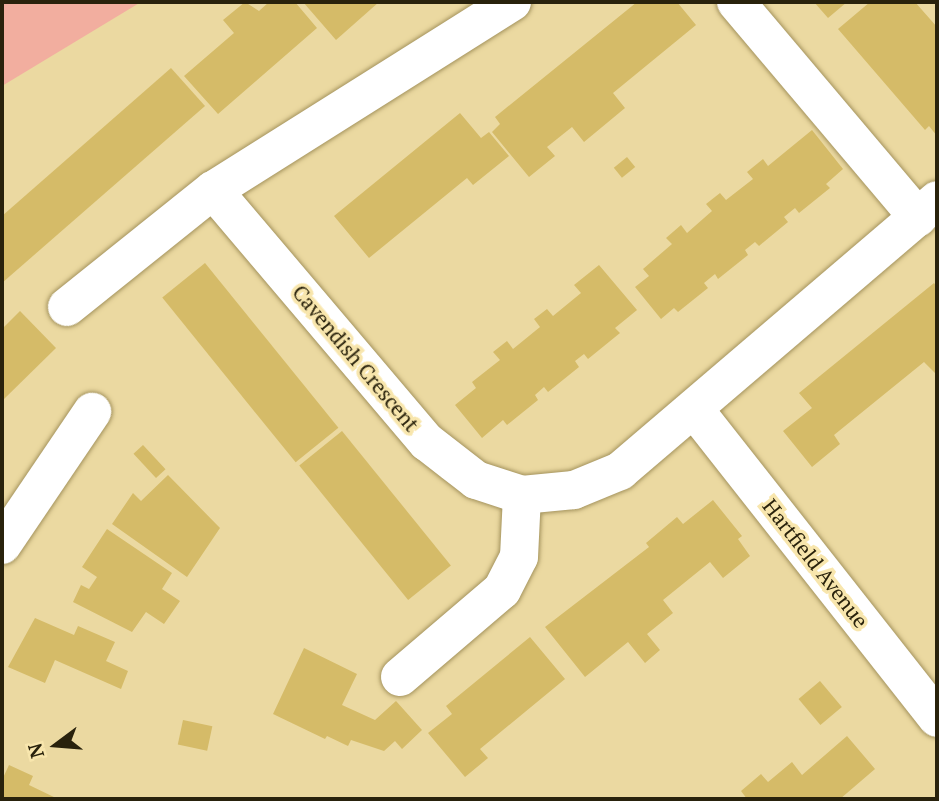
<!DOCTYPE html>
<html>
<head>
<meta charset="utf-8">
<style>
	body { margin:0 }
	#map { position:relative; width:939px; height:801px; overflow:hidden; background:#ebd9a1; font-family:"PT Serif",serif }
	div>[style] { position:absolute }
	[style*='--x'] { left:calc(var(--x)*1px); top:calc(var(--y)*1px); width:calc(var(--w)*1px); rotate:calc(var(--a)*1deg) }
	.green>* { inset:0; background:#f2ae9f }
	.building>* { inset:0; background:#d5bb68; transform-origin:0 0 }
	.roads { filter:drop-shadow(0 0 2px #a4935d) drop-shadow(0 0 2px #a4935d) }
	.minor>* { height:38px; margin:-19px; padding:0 19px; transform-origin:19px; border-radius:19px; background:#fff }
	span { translate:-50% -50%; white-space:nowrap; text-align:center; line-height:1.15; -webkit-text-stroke:7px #f8e6ad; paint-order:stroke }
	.street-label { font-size:21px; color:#29220c }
	.frame { position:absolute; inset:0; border:4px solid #29220c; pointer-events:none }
	.north { position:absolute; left:21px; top:710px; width:70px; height:70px; -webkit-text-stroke:5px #f8e6ad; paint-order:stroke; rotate:254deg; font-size:19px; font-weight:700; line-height:28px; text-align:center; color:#29220c }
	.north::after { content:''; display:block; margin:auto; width:24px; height:32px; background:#29220c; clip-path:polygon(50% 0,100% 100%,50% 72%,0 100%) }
</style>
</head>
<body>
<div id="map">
	<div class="green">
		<i style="clip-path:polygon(2px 2px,141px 2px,2px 86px)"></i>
	</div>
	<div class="building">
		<i style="clip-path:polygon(245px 2px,259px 11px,269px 2px,295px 2px,317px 28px,218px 114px,184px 76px,234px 33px,223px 20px)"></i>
		<i style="clip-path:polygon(303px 2px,379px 2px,336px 40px)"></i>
		<i style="clip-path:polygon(637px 2px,677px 2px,696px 25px,613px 93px,625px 108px,584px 142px,572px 127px,547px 147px,555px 156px,529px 177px,492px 132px,500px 124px,495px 117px)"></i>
		<i style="clip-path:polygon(814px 2px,847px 2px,828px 18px)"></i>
		<i style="clip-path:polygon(870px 2px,915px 2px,937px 27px,937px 136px,929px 126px,925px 130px,838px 29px)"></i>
		<i style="clip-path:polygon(171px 68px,205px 106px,2px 283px,2px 216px)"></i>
		<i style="clip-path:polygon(460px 113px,481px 138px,489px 132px,509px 156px,473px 185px,467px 178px,369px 258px,334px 216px)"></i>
		<i style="clip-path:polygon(812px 130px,843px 169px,826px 184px,830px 188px,799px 213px,795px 208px,784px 217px,788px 222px,759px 246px,755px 242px,745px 250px,748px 255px,718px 279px,715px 274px,704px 283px,708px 288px,678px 312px,674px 308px,661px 319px,635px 287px,649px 276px,643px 269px,672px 244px,666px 238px,681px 225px,687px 233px,712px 211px,706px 204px,720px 193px,726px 200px,753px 179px,747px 172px,763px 159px,768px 166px)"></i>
		<i style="left:627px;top:157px;width:13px;height:17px;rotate:51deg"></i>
		<i style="left:205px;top:263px;width:212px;height:55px;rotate:51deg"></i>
		<i style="clip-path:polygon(599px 265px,637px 310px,615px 328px,620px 333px,588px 359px,584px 354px,575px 361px,579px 367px,548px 392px,544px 387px,535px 395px,538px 400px,507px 425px,503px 420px,482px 438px,455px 405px,476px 388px,472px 382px,500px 360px,493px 352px,507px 341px,513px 349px,540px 327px,534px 319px,547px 309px,553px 316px,581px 293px,574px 285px)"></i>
		<i style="clip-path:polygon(934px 283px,937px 287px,937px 375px,924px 362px,834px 435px,840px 444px,812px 467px,783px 431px,812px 408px,799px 393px)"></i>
		<i style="clip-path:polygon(20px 311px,56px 348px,2px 401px,2px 329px)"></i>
		<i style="left:342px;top:431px;width:173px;height:55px;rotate:51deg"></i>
		<i style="left:143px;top:445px;width:33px;height:13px;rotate:47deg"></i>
		<i style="clip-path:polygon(168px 475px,220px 528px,187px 577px,112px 524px,133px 493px,141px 501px)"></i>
		<i style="clip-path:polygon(713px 500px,742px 536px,738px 539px,750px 556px,723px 578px,710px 562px,663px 600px,673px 613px,647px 634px,660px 650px,645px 663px,628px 642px,585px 677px,545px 627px,649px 547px,646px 543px,677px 517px,683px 524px)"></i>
		<i style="clip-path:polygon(107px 529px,172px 573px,162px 589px,180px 601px,164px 624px,146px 612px,132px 632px,73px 602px,81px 585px,89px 589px,97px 577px,82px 567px)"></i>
		<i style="clip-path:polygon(35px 618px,74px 635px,78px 626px,115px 642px,106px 661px,128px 671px,121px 689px,55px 660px,45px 683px,8px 667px)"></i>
		<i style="clip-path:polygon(530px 637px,565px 679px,480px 749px,488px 758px,465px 777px,428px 733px,452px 714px,446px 706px)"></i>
		<i style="clip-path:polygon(304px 648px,357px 674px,342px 705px,375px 720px,396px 701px,422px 730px,402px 749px,395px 741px,384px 751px,351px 740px,348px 746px,327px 736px,325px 739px,273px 714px)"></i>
		<i style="left:820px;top:681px;width:34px;height:28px;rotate:50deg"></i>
		<i style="left:183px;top:720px;width:30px;height:25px;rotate:12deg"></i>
		<i style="clip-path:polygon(847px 736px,875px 769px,840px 799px,747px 799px,741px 791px,761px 774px,768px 782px,792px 762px,802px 775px)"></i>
		<i style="clip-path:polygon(9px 765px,33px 776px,29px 785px,58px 799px,2px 799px,2px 780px)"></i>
	</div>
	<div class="roads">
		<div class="minor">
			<i style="--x:512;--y:2;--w:353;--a:147.8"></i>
			<i style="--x:213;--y:190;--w:331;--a:49.7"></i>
			<i style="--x:427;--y:442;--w:62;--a:37.8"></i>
			<i style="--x:476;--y:480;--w:48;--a:18.1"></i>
			<i style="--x:736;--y:2;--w:282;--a:49.8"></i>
			<i style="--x:67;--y:307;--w:187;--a:-38.7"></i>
			<i style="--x:694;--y:409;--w:393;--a:51.8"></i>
			<i style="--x:2;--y:545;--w:161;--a:-55.9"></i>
			<i style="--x:400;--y:677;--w:134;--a:-40.5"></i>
			<i style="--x:502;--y:590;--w:37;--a:-63"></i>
			<i style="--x:519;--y:557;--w:62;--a:-87.2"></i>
			<i style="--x:522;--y:495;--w:52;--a:-5.5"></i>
			<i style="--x:574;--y:490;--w:50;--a:-22.4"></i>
			<i style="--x:620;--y:471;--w:417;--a:-40.5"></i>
		</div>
	</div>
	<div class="street-label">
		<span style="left:356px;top:358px;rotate:50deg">Cavendish Crescent</span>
		<span style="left:816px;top:563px;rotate:52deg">Hartfield Avenue</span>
	</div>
	<div class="frame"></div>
	<div class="north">N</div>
</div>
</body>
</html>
